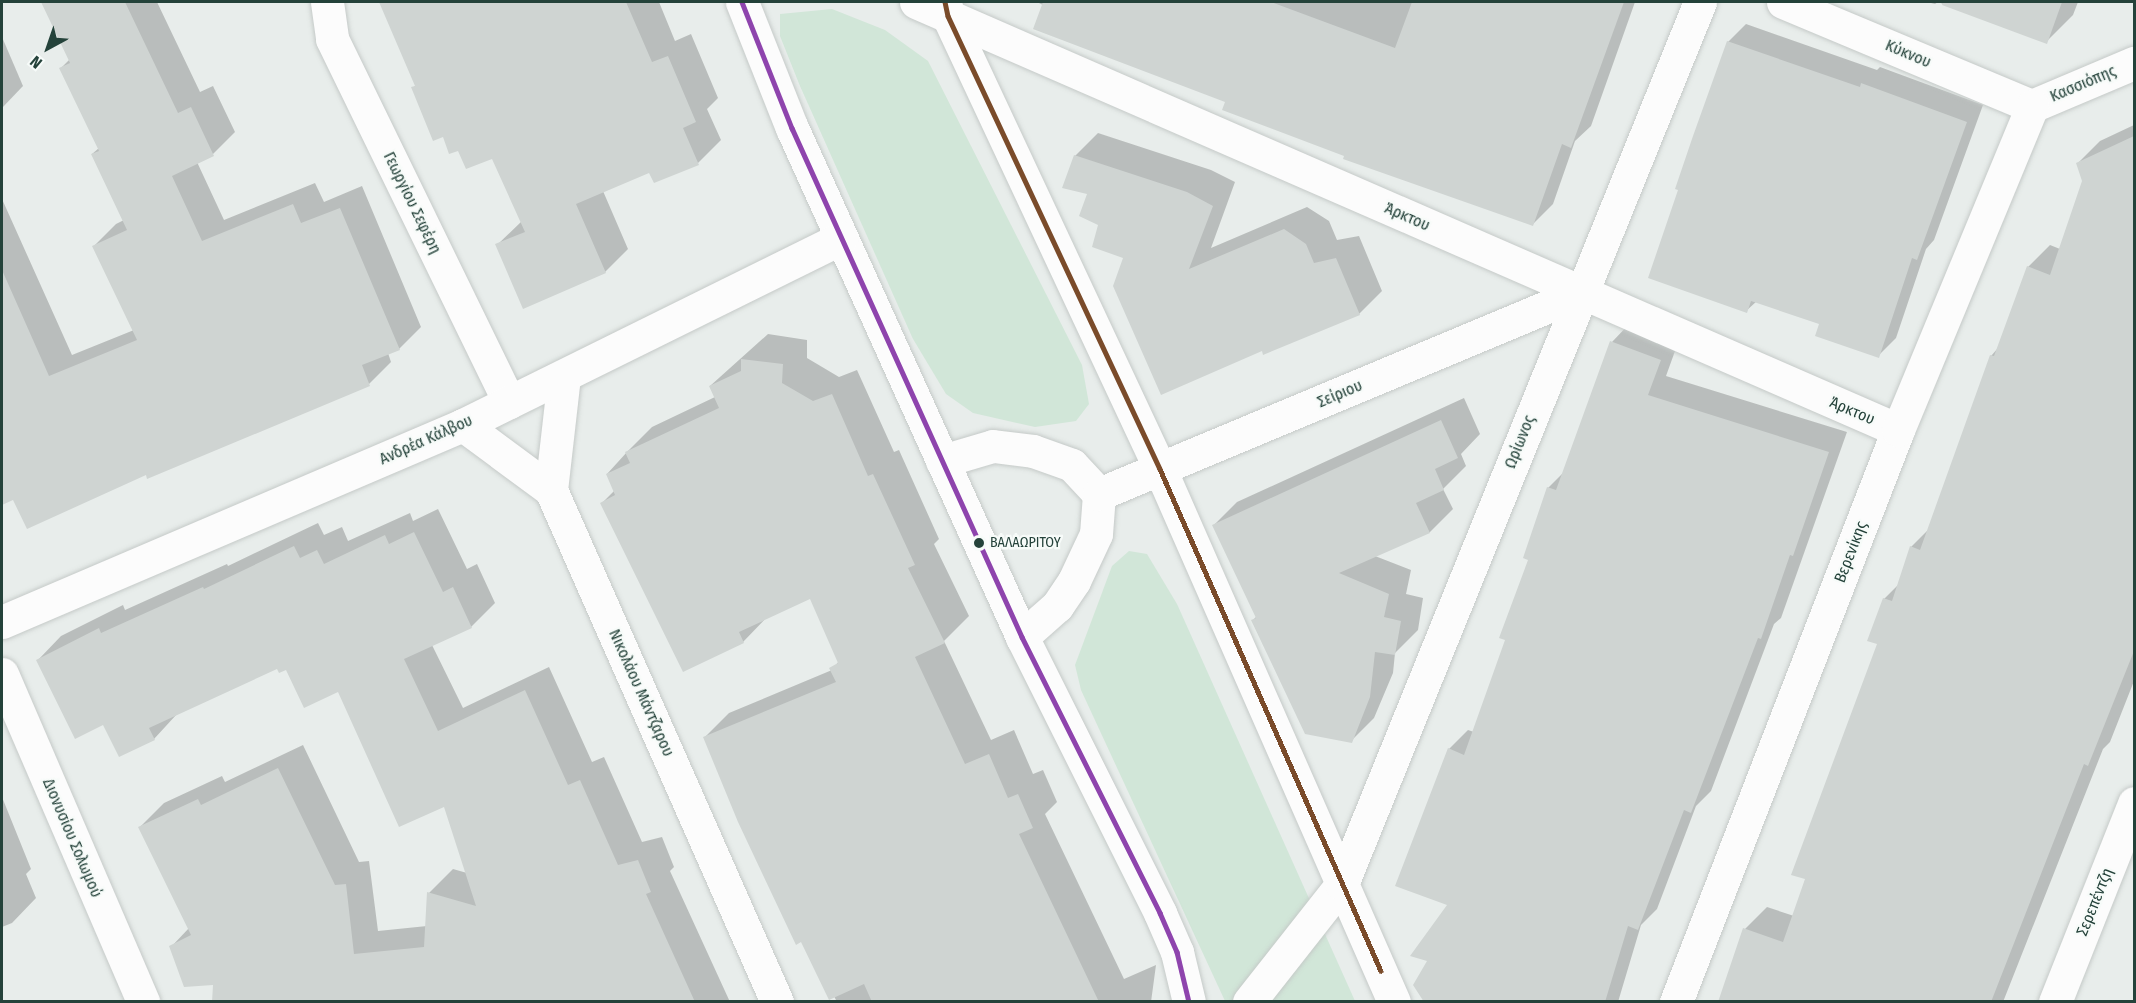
<!DOCTYPE html>
<html>
<head>
<meta charset="utf-8">
<style>
	body { margin:0 }
	#map { position:relative; width:2136px; height:1003px; overflow:hidden; background:#e8edeb; font-family:"Fira Sans Condensed",sans-serif }
	div>[style] { position:absolute }
	[style*='--x'] { left:calc(var(--x)*1px); top:calc(var(--y)*1px); width:calc(var(--w)*1px); rotate:calc(var(--a)*1deg) }
	.green>* { inset:0; background:#d1e6d8 }
	.shadow>* { inset:0; background:#0003 }
	.building>* { inset:0; background:#cfd4d2 }
	.roads { filter:drop-shadow(0 0 2px #c5cac8) drop-shadow(0 0 2px #c5cac8) }
	.minor>* { height:33px; margin:-16.5px; padding:0 16.5px; transform-origin:16.5px; border-radius:16.5px; background:#fcfcfc }
	.bus-1>* { height:4.5px; margin:-2.25px; padding:0 2.25px; transform-origin:2.25px; border-radius:2.25px; background:#8e44ad }
	.bus-2>* { height:4.5px; margin:-2.25px; padding:0 2.25px; transform-origin:2.25px; border-radius:2.25px; background:#7a4b2a }
	.dots>* { width:16px; height:16px; translate:-50% -50%; box-sizing:border-box; border:3px solid #f7fbf9; border-radius:50% }
	span { translate:-50% -50%; white-space:nowrap; text-align:center; line-height:1.15; -webkit-text-stroke:4.5px #f7fbf9; paint-order:stroke }
	.bus-label { font-size:14px; color:#24423a }
	.left { translate:0 -50%; text-align:left }
	.street-label { font-size:16px; color:#24423a }
	.frame { position:absolute; inset:0; border:3px solid #24423a; pointer-events:none }
	.north { position:absolute; left:18px; top:18px; width:60px; height:60px; -webkit-text-stroke:4px #f7fbf9; paint-order:stroke; rotate:220deg; font-size:16px; font-weight:700; line-height:24px; text-align:center; color:#24423a }
	.north::after { content:''; display:block; margin:auto; width:21px; height:27px; background:#24423a; clip-path:polygon(50% 0,100% 100%,50% 72%,0 100%) }
</style>
</head>
<body>
<div id="map">
	<div class="green">
		<i style="clip-path:polygon(832px 9px,885px 30px,928px 61px,1082px 365px,1089px 404px,1076px 421px,1035px 427px,973px 413px,946px 394px,913px 339px,800px 86px,780px 36px,780px 14px)"></i>
		<i style="clip-path:polygon(1129px 551px,1147px 554px,1177px 604px,1355px 1001px,1225px 1001px,1081px 690px,1075px 665px,1112px 566px)"></i>
	</div>
	<div class="shadow">
		<i style="clip-path:polygon(45px 2px,157px 2px,200px 92px,213px 86px,235px 132px,213px 154px,197px 162px,224px 220px,315px 183px,324px 202px,362px 186px,421px 327px,399px 349px,388px 353px,391px 362px,369px 384px,146px 473px,14px 498px,2px 503px,2px 199px,72px 355px,134px 330px,94px 246px,116px 224px,124px 220px,92px 154px,99px 148px,61px 68px,70px 59px)"></i>
		<i style="clip-path:polygon(380px 2px,516px 2px,527px 28px,579px 6px,578px 2px,659px 2px,675px 41px,691px 34px,718px 98px,707px 109px,721px 140px,698px 163px,650px 171px,603px 191px,628px 249px,605px 272px,497px 245px,522px 221px,493px 157px,459px 149px,444px 135px,413px 88px,416px 85px)"></i>
		<i style="clip-path:polygon(1037px 2px,1635px 2px,1591px 126px,1575px 141px,1553px 204px,1533px 224px,1346px 155px,1227px 101px)"></i>
		<i style="clip-path:polygon(1927px 2px,2078px 2px,2073px 15px,2046px 42px,1938px 2px,1935px 4px)"></i>
		<i style="clip-path:polygon(1746px 24px,1877px 70px,1880px 67px,1983px 105px,1934px 240px,1926px 249px,1896px 338px,1878px 356px,1821px 323px,1757px 301px,1746px 311px,1728px 42px)"></i>
		<i style="clip-path:polygon(2px 37px,23px 86px,2px 108px)"></i>
		<i style="clip-path:polygon(2134px 125px,2134px 681px,2110px 742px,2103px 749px,2003px 1002px,1719px 1002px,1745px 929px,1767px 907px,1794px 916px,1879px 644px,1884px 599px,1899px 584px,1911px 547px,1928px 530px,1991px 356px,1998px 348px,2028px 267px,2050px 245px,2060px 249px,2084px 181px,2078px 163px,2100px 141px)"></i>
		<i style="clip-path:polygon(1098px 133px,1211px 170px,1235px 182px,1211px 248px,1307px 207px,1329px 221px,1337px 240px,1359px 236px,1382px 291px,1359px 314px,1262px 349px,1125px 257px,1099px 224px,1075px 156px)"></i>
		<i style="clip-path:polygon(1631px 322px,1679px 340px,1666px 376px,1847px 432px,1781px 618px,1774px 624px,1711px 791px,1696px 806px,1657px 909px,1641px 925px,1618px 1002px,1426px 1002px,1429px 960px,1450px 904px,1449px 749px,1468px 730px,1474px 732px,1507px 639px,1548px 488px,1564px 472px,1612px 342px)"></i>
		<i style="clip-path:polygon(768px 334px,807px 340px,807px 358px,839px 377px,857px 370px,894px 452px,899px 450px,939px 539px,934px 544px,969px 616px,944px 641px,991px 740px,1014px 730px,1033px 774px,1043px 770px,1057px 802px,1045px 814px,1124px 979px,1156px 965px,1151px 1002px,837px 1002px,704px 738px,729px 713px,832px 670px,839px 661px,810px 597px,767px 617px,743px 642px,602px 503px,615px 490px,607px 474px,627px 452px,652px 427px,715px 397px,710px 386px)"></i>
		<i style="clip-path:polygon(1464px 398px,1480px 434px,1461px 454px,1466px 466px,1443px 489px,1453px 509px,1430px 532px,1375px 556px,1411px 570px,1406px 594px,1423px 598px,1418px 630px,1395px 653px,1393px 673px,1374px 718px,1351px 741px,1253px 620px,1257px 616px,1214px 525px,1237px 502px)"></i>
		<i style="clip-path:polygon(438px 509px,467px 569px,477px 564px,495px 603px,471px 627px,432px 645px,463px 708px,549px 667px,592px 762px,604px 757px,642px 842px,662px 837px,674px 867px,670px 871px,730px 1002px,214px 1002px,214px 983px,171px 947px,189px 928px,140px 827px,164px 803px,222px 776px,225px 782px,303px 745px,359px 862px,369px 861px,378px 931px,427px 926px,429px 893px,453px 869px,467px 873px,445px 805px,339px 690px,286px 667px,278px 667px,177px 714px,154px 739px,104px 723px,38px 660px,61px 636px,123px 605px,125px 610px,227px 564px,228px 566px,318px 523px,324px 535px,342px 527px,348px 541px,410px 513px,413px 521px)"></i>
		<i style="clip-path:polygon(2px 797px,31px 869px,26px 874px,36px 898px,12px 923px,2px 927px)"></i>
	</div>
	<div class="building">
		<i style="clip-path:polygon(41px 2px,125px 2px,178px 113px,191px 107px,214px 156px,172px 176px,202px 241px,293px 204px,301px 223px,340px 208px,400px 350px,362px 365px,370px 386px,147px 479px,146px 475px,27px 529px,13px 500px,2px 505px,2px 270px,49px 376px,137px 340px,92px 246px,127px 230px,91px 154px,99px 151px,59px 68px,70px 63px)"></i>
		<i style="clip-path:polygon(379px 2px,626px 2px,652px 62px,668px 56px,696px 122px,683px 128px,699px 165px,654px 183px,649px 173px,576px 204px,606px 273px,523px 309px,495px 244px,525px 232px,492px 159px,466px 169px,458px 151px,449px 154px,443px 137px,433px 141px,411px 87px,415px 86px)"></i>
		<i style="clip-path:polygon(1043px 2px,1271px 2px,1395px 48px,1412px 2px,1624px 2px,1571px 148px,1562px 144px,1533px 226px,1343px 159px,1344px 156px,1222px 110px,1225px 102px,1033px 29px)"></i>
		<i style="clip-path:polygon(1943px 2px,2062px 2px,2047px 44px,1942px 5px)"></i>
		<i style="clip-path:polygon(1727px 41px,1860px 87px,1861px 83px,1967px 122px,1917px 260px,1912px 258px,1879px 358px,1815px 336px,1819px 324px,1751px 301px,1747px 313px,1648px 278px,1678px 190px,1675px 189px,1693px 136px)"></i>
		<i style="clip-path:polygon(2134px 136px,2134px 651px,2088px 766px,2084px 764px,1991px 1002px,1718px 1002px,1743px 928px,1783px 942px,1805px 879px,1791px 875px,1877px 644px,1867px 641px,1883px 598px,1892px 601px,1910px 546px,1920px 550px,1990px 355px,1994px 356px,2027px 266px,2050px 275px,2082px 181px,2076px 163px)"></i>
		<i style="clip-path:polygon(1074px 155px,1187px 192px,1213px 206px,1189px 269px,1284px 229px,1306px 244px,1314px 263px,1336px 258px,1360px 315px,1263px 355px,1262px 351px,1161px 395px,1113px 286px,1123px 258px,1092px 247px,1098px 225px,1079px 216px,1087px 194px,1062px 188px)"></i>
		<i style="clip-path:polygon(1610px 341px,1661px 360px,1648px 395px,1829px 452px,1793px 556px,1790px 555px,1761px 639px,1758px 638px,1691px 813px,1684px 810px,1638px 930px,1628px 926px,1605px 1002px,1424px 1002px,1413px 985px,1427px 961px,1410px 956px,1447px 905px,1395px 886px,1448px 748px,1464px 755px,1505px 640px,1499px 638px,1528px 560px,1523px 558px,1547px 487px,1556px 490px)"></i>
		<i style="clip-path:polygon(741px 359px,783px 364px,782px 383px,813px 401px,832px 394px,868px 476px,873px 474px,915px 565px,908px 568px,945px 643px,915px 657px,965px 764px,989px 754px,1008px 798px,1018px 794px,1033px 828px,1019px 834px,1099px 1002px,872px 1002px,864px 984px,829px 1000px,801px 942px,796px 945px,738px 822px,703px 737px,836px 682px,829px 668px,838px 663px,810px 599px,739px 632px,744px 643px,683px 672px,600px 503px,615px 495px,606px 474px,630px 463px,625px 452px,719px 408px,709px 386px,741px 371px)"></i>
		<i style="clip-path:polygon(1441px 420px,1458px 458px,1435px 469px,1444px 490px,1416px 503px,1430px 533px,1339px 573px,1389px 594px,1384px 617px,1401px 621px,1395px 655px,1375px 652px,1370px 697px,1352px 743px,1305px 734px,1251px 620px,1256px 618px,1212px 525px)"></i>
		<i style="clip-path:polygon(414px 532px,443px 592px,453px 587px,472px 628px,404px 659px,438px 731px,525px 690px,568px 785px,580px 780px,618px 865px,638px 860px,651px 892px,646px 894px,695px 1002px,212px 1002px,213px 985px,184px 987px,169px 946px,191px 935px,138px 827px,198px 799px,201px 805px,278px 768px,335px 885px,346px 884px,354px 954px,424px 947px,427px 892px,476px 906px,444px 807px,399px 827px,338px 692px,304px 708px,286px 670px,279px 673px,277px 669px,149px 728px,155px 740px,119px 757px,103px 725px,75px 739px,36px 660px,99px 628px,101px 633px,203px 587px,204px 589px,294px 546px,300px 558px,317px 550px,324px 564px,385px 535px,389px 544px)"></i>
	</div>
	<div class="roads">
		<div class="minor">
			<i style="--x:327;--y:2;--w:37;--a:82"></i>
			<i style="--x:332;--y:39;--w:404;--a:64"></i>
			<i style="--x:742;--y:2;--w:136;--a:68.4"></i>
			<i style="--x:792;--y:128;--w:559;--a:65.68"></i>
			<i style="--x:1022;--y:637;--w:309;--a:63.4"></i>
			<i style="--x:1160;--y:913;--w:43;--a:66.4"></i>
			<i style="--x:1177;--y:952;--w:51;--a:76.5"></i>
			<i style="--x:916;--y:2;--w:1071;--a:23.55"></i>
			<i style="--x:945;--y:2;--w:14;--a:78"></i>
			<i style="--x:948;--y:16;--w:500;--a:64.92"></i>
			<i style="--x:1160;--y:469;--w:582;--a:66.3"></i>
			<i style="--x:1783;--y:2;--w:270;--a:22.7"></i>
			<i style="--x:2032;--y:106;--w:111;--a:-22.9"></i>
			<i style="--x:564;--y:376;--w:115;--a:96.5"></i>
			<i style="--x:551;--y:490;--w:560;--a:66.18"></i>
			<i style="--x:463;--y:425;--w:109;--a:36.5"></i>
			<i style="--x:942;--y:461;--w:53;--a:-16.4"></i>
			<i style="--x:993;--y:446;--w:40;--a:7.1"></i>
			<i style="--x:1033;--y:451;--w:41;--a:19.7"></i>
			<i style="--x:1072;--y:465;--w:40;--a:47"></i>
			<i style="--x:1099;--y:494;--w:40;--a:94.3"></i>
			<i style="--x:1096;--y:534;--w:52;--a:115.1"></i>
			<i style="--x:1074;--y:581;--w:30;--a:124"></i>
			<i style="--x:1057;--y:606;--w:47;--a:138.5"></i>
			<i style="--x:1099;--y:494;--w:521;--a:-22.68"></i>
			<i style="--x:2;--y:622;--w:501;--a:-23.14"></i>
			<i style="--x:463;--y:425;--w:422;--a:-26.3"></i>
			<i style="--x:2;--y:674;--w:357;--a:66.7"></i>
			<i style="--x:1249;--y:1002;--w:150;--a:-51.8"></i>
			<i style="--x:1342;--y:884;--w:952;--a:-67.91"></i>
			<i style="--x:1676;--y:1002;--w:614;--a:-68.79"></i>
			<i style="--x:1898;--y:430;--w:351;--a:-67.5"></i>
			<i style="--x:2055;--y:1002;--w:214;--a:-68.3"></i>
		</div>
	</div>
	<div class="bus-1">
		<i style="--x:742;--y:2;--w:136;--a:68.4"></i>
		<i style="--x:792;--y:128;--w:559;--a:65.68"></i>
		<i style="--x:1022;--y:637;--w:309;--a:63.4"></i>
		<i style="--x:1160;--y:913;--w:43;--a:66.4"></i>
		<i style="--x:1177;--y:952;--w:51;--a:76.5"></i>
	</div>
	<div class="bus-2">
		<i style="--x:945;--y:2;--w:14;--a:78"></i>
		<i style="--x:948;--y:16;--w:500;--a:64.92"></i>
		<i style="--x:1160;--y:469;--w:548;--a:66.24"></i>
	</div>
	<div class="dots">
		<i style="left:979px;top:543px;background:#24423a"></i>
	</div>
	<div class="bus-label">
		<span class="left" style="left:990px;top:543px">ΒΑΛΑΩΡΙΤΟΥ</span>
	</div>
	<div class="street-label">
		<span style="left:1908px;top:54px;rotate:23deg">Κύκνου</span>
		<span style="left:2083px;top:84px;rotate:-23deg">Κασσιόπης</span>
		<span style="left:412px;top:203px;rotate:64deg">Γεωργίου Σεφέρη</span>
		<span style="left:1407px;top:217px;rotate:24deg">Άρκτου</span>
		<span style="left:1340px;top:394px;rotate:-23deg">Σείριου</span>
		<span style="left:1852px;top:411px;rotate:23deg">Άρκτου</span>
		<span style="left:426px;top:440px;rotate:-24deg">Ανδρέα Κάλβου</span>
		<span style="left:1520px;top:442px;rotate:-68deg">Ωρίωνος</span>
		<span style="left:1851px;top:552px;rotate:-69deg">Βερενίκης</span>
		<span style="left:641px;top:693px;rotate:66deg">Νικολάου Μάντζαρου</span>
		<span style="left:72px;top:838px;rotate:67deg">Διονυσίου Σολωμού</span>
		<span style="left:2095px;top:902px;rotate:-68deg">Σερεπέντζη</span>
	</div>
	<div class="frame"></div>
	<div class="north">N</div>
</div>
</body>
</html>
